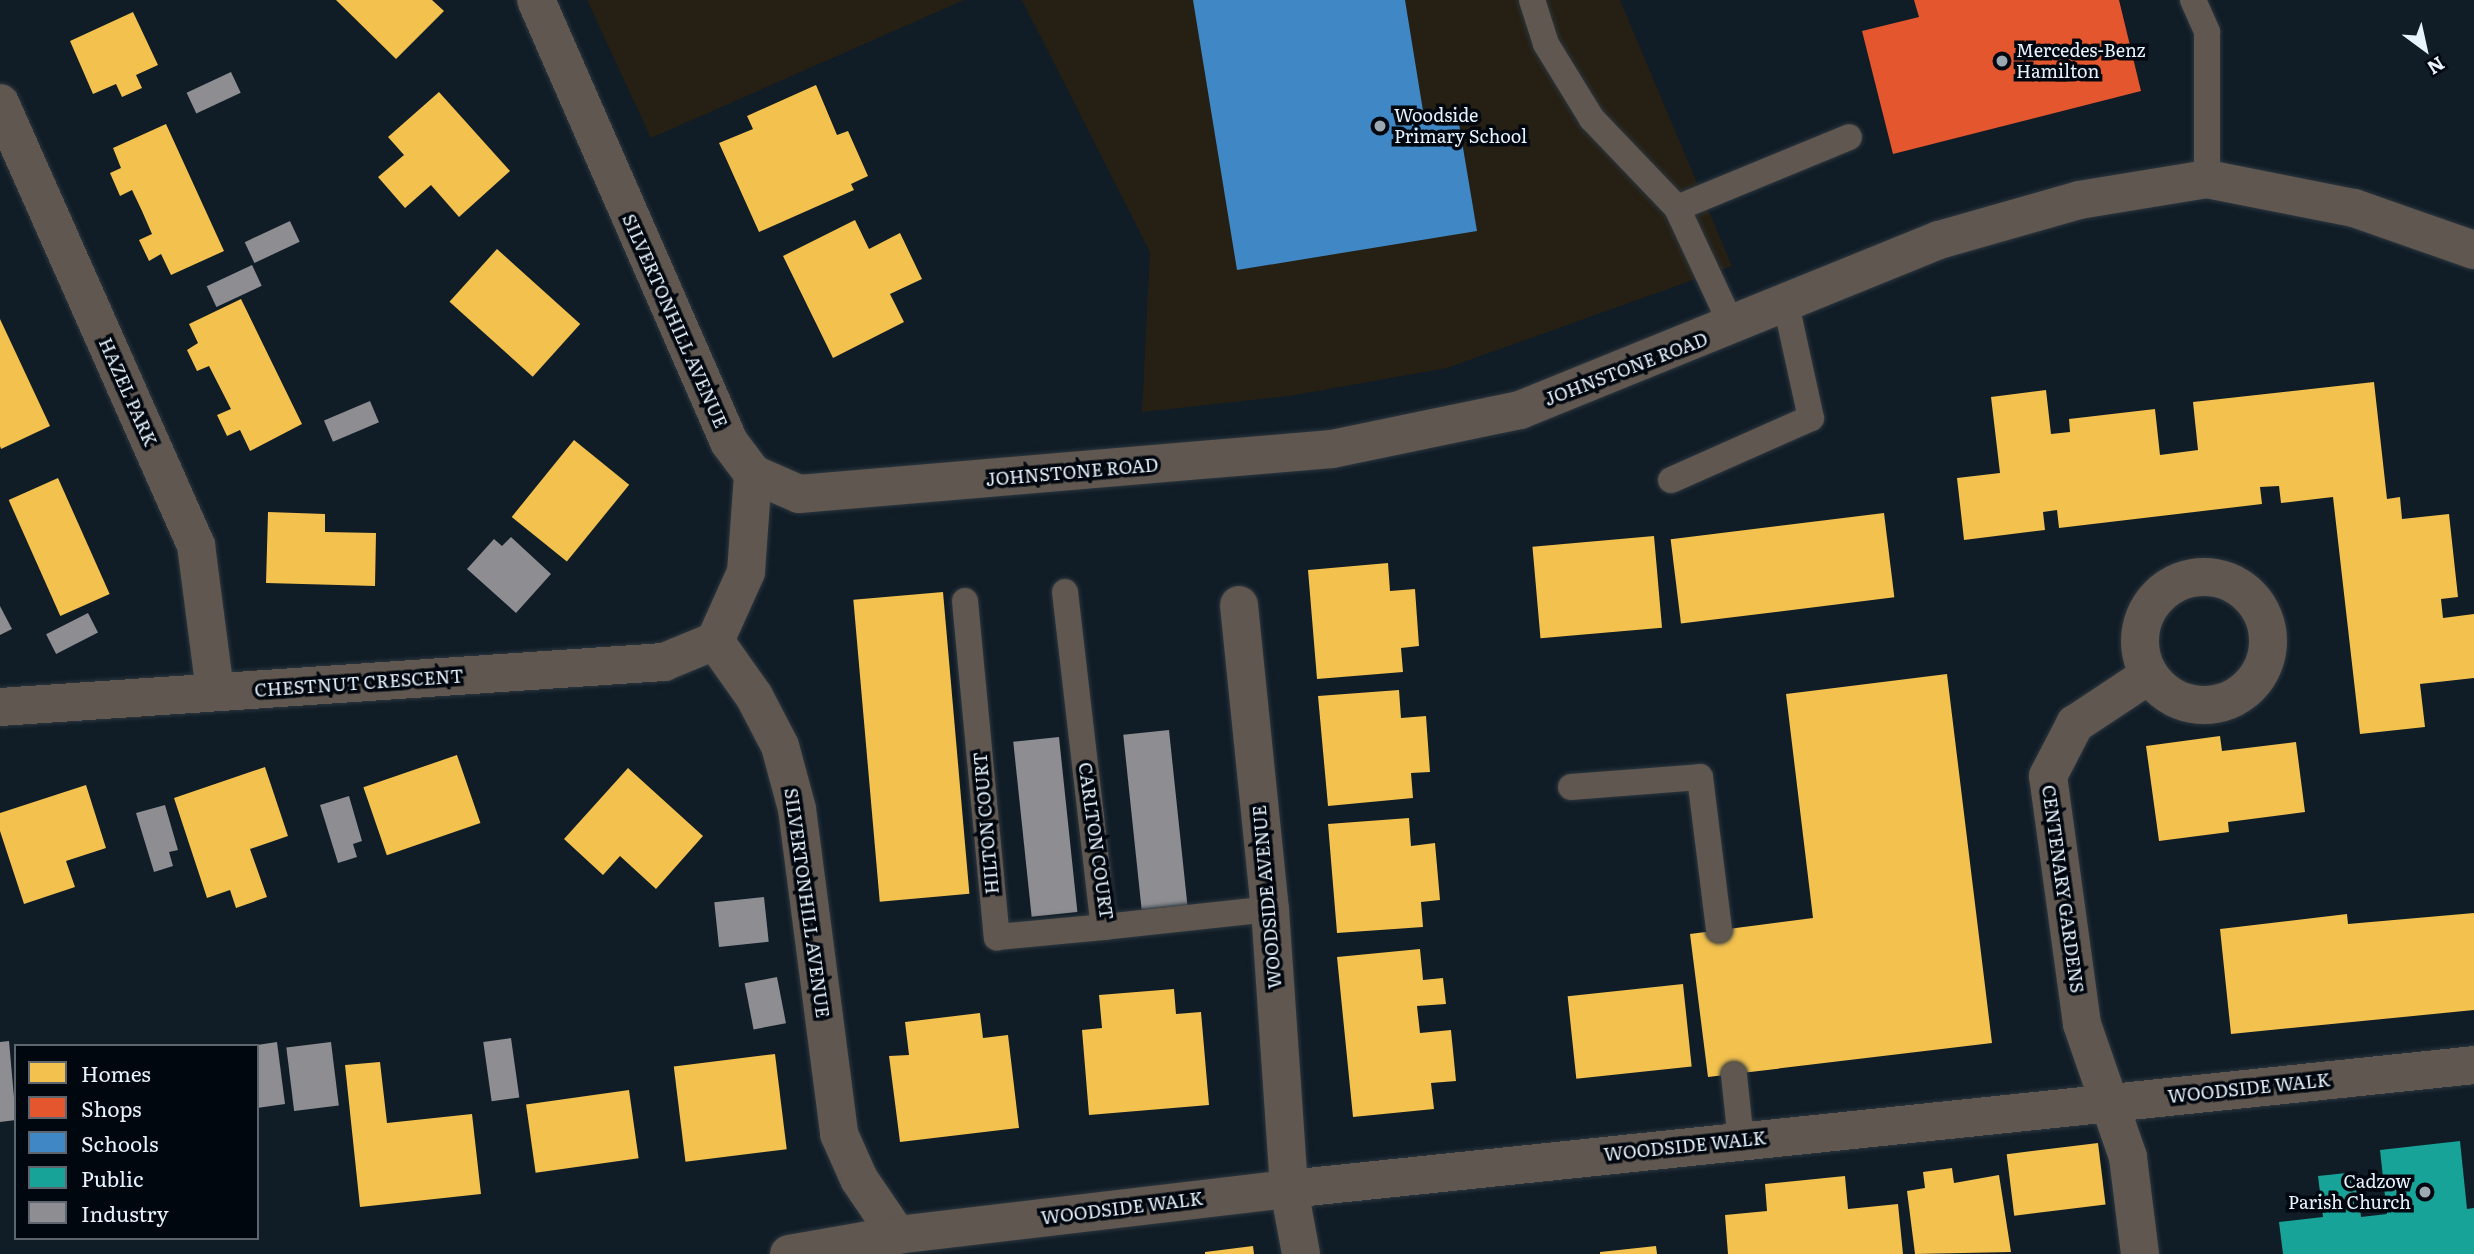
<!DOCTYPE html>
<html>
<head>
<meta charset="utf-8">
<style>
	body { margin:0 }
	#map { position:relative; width:2474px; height:1254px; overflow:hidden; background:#101c26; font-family:Literata,serif }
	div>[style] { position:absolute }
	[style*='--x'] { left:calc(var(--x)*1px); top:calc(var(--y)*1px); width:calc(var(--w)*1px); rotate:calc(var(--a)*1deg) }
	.education>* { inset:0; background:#262014 }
	.homes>* { inset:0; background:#f2c14e; transform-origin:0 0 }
	.shops>* { inset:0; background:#e4572e }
	.schools>* { inset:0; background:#3f88c5 }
	.public>* { inset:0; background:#17a398 }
	.industry>* { inset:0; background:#8d8d92; transform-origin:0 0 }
	.roads { filter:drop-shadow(0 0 2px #2c363e) drop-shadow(0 0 2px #2c363e) }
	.service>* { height:26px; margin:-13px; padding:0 13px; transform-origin:13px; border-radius:13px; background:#5f5750 }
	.minor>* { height:38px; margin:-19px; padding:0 19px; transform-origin:19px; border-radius:19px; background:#5f5750 }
	.minor>.ring { margin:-19px; padding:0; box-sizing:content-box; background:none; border:38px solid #5f5750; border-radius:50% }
	.tertiary>* { height:38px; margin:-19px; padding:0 19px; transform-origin:19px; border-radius:19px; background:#5f5750 }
	.dots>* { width:19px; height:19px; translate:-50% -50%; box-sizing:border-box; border:4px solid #01070f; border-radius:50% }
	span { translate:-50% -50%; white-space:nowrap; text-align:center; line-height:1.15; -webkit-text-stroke:7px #01070f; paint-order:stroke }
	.poi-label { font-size:18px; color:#e7f3fd }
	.left { translate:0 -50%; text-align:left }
	.right { translate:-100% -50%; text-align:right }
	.street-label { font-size:18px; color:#e7f3fd }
	.legend { position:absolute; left:14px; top:1044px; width:245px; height:196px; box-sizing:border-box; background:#01070f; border:2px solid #5d656e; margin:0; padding:9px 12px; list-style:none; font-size:21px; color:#e7f3fd }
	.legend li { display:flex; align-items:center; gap:14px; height:35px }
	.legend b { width:35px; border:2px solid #5d656e }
	.north { position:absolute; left:2390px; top:14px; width:70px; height:70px; -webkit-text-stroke:5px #01070f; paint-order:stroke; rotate:147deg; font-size:19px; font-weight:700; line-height:28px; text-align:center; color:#e7f3fd }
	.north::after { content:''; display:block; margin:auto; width:24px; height:32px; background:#e7f3fd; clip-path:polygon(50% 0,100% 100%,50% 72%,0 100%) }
</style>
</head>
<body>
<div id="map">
	<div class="education">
		<i style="clip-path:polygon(587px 0,964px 0,651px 138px)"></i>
		<i style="clip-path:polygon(1022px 0,1620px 0,1732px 266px,1447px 368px,1289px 396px,1142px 412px,1150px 252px)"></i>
	</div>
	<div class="homes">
		<i style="clip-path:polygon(336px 0,432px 0,444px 11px,396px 59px)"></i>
		<i style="clip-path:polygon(133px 12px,158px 65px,136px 75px,142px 88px,122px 97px,116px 84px,93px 94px,70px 41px)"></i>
		<i style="clip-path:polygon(816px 85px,837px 135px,848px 131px,868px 176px,851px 184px,854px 190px,759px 232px,719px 143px,753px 129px,747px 116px)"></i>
		<i style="clip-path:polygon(439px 92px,510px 171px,459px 217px,431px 185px,405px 208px,378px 177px,404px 155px,388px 137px)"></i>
		<i style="clip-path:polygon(166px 124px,224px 251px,171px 275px,161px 254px,149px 261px,139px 240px,152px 234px,142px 211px,132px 190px,120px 196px,110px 173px,121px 168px,113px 148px)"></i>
		<i style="clip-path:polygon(855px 220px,869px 249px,900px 233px,922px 279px,890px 294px,904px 322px,833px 358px,783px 256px)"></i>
		<i style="left:497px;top:249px;width:112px;height:71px;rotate:42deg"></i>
		<i style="clip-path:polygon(241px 299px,302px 424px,250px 451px,240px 430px,227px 436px,217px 415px,231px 409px,209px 366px,197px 371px,187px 350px,198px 343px,189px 324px)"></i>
		<i style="clip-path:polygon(0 319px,50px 426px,1px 449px,0 446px)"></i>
		<i style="clip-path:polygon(2374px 382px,2387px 499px,2400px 497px,2402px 519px,2449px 514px,2458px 597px,2441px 599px,2443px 618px,2474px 614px,2474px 678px,2420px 684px,2425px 727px,2360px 734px,2333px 497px,2281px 503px,2279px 486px,2260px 487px,2262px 504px,2059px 528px,2057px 510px,2043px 512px,2045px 530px,1964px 540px,1957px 478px,2000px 473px,1991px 397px,2046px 390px,2051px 434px,2070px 432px,2069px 419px,2155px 409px,2160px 455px,2198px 450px,2193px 402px)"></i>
		<i style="left:574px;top:440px;width:71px;height:99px;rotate:39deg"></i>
		<i style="left:58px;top:478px;width:127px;height:54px;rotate:66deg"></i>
		<i style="clip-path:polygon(268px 512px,325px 514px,325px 532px,376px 533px,375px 586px,266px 583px)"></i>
		<i style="left:1884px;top:513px;width:85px;height:215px;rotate:83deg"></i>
		<i style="left:1654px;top:536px;width:92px;height:122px;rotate:85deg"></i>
		<i style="clip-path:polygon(1388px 563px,1390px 591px,1415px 589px,1419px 646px,1401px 648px,1403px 672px,1317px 679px,1308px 570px)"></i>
		<i style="left:943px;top:592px;width:303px;height:90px;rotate:85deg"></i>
		<i style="clip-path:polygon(1947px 674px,1992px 1043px,1708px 1077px,1690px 934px,1813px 918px,1786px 694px)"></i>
		<i style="clip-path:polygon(1399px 690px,1401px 718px,1426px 716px,1430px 772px,1411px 773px,1413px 798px,1328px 806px,1318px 696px)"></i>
		<i style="clip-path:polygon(2220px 736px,2222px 751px,2296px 742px,2305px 812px,2228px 822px,2229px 832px,2159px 841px,2146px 746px)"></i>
		<i style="left:457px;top:755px;width:72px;height:99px;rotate:71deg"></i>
		<i style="clip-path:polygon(265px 767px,288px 836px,250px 849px,267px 897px,236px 908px,230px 890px,207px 898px,174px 798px)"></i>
		<i style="clip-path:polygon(628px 768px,703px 836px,656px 889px,620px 856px,603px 875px,564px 839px)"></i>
		<i style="clip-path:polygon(86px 785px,106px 848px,66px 861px,75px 887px,24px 904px,0 831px,0 813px)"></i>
		<i style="clip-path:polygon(1409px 818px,1411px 846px,1435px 843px,1440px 900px,1421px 902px,1423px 927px,1337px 933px,1328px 824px)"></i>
		<i style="clip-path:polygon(2474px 913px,2474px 1010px,2231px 1034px,2220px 929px,2347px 914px,2348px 924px)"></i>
		<i style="clip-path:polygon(1420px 949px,1423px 980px,1443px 978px,1446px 1004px,1417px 1006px,1420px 1033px,1451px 1030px,1456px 1081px,1431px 1083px,1434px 1109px,1353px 1117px,1337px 957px)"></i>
		<i style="left:1683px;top:984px;width:83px;height:116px;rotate:84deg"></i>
		<i style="clip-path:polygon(1174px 989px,1176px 1014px,1201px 1012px,1209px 1105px,1089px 1115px,1082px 1030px,1102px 1028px,1099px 995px)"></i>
		<i style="clip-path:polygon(980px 1013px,983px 1038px,1008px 1035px,1019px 1128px,900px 1142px,889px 1056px,909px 1055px,905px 1022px)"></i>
		<i style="left:775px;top:1054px;width:96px;height:102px;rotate:83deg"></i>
		<i style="clip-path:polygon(380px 1062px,387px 1123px,472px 1114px,481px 1194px,360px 1207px,345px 1065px)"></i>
		<i style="left:629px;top:1090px;width:69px;height:104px;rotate:82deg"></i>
		<i style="left:2098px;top:1143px;width:62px;height:92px;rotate:83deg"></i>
		<i style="clip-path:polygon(1952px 1168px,1954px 1183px,1999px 1175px,2011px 1252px,1915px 1254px,1907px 1191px,1925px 1188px,1923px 1172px)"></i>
		<i style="clip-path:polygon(1845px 1176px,1848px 1209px,1898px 1204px,1903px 1254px,1728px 1254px,1725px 1215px,1767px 1211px,1765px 1184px)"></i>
		<i style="clip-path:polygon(1253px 1246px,1254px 1254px,1205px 1254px,1205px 1252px)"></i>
		<i style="clip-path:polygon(1656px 1246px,1657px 1254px,1600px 1254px,1600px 1252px)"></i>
	</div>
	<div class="shops">
		<i style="clip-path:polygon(1914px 0,2119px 0,2141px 91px,1893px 154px,1862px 31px,1919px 17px)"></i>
	</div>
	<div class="schools">
		<i style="clip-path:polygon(1193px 0,1405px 0,1424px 117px,1457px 112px,1477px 231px,1237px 270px)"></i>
	</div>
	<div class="public">
		<i style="clip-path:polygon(2460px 1141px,2467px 1209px,2474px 1208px,2474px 1254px,2283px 1254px,2279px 1222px,2323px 1217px,2318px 1176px,2356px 1172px,2361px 1217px,2387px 1214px,2380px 1150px)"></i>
	</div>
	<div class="industry">
		<i style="left:231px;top:72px;width:23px;height:49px;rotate:65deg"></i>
		<i style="left:290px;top:221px;width:23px;height:50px;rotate:65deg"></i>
		<i style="left:252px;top:265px;width:23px;height:50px;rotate:65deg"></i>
		<i style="left:370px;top:401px;width:23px;height:50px;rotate:67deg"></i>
		<i style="clip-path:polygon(511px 537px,551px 574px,516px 613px,467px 569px,494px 539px,502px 546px)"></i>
		<i style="clip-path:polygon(0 606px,12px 629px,0 635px)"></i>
		<i style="left:88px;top:613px;width:22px;height:47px;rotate:63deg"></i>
		<i style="left:1169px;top:730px;width:176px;height:46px;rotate:84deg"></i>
		<i style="left:1059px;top:737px;width:176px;height:46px;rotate:84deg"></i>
		<i style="clip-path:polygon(349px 796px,362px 841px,353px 844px,357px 857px,338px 863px,320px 805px)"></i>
		<i style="clip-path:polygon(165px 805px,178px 850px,169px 852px,173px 866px,154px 872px,136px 813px)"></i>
		<i style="left:764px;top:897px;width:45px;height:50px;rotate:84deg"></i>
		<i style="left:777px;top:977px;width:47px;height:33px;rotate:79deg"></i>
		<i style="left:511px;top:1038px;width:60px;height:28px;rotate:82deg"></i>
		<i style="clip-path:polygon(9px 1041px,16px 1120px,0 1122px,0 1042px)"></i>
		<i style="clip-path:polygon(277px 1042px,285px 1104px,257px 1108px,257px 1045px)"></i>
		<i style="left:331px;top:1042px;width:64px;height:45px;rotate:83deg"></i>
	</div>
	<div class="roads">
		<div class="service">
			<i style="--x:1532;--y:0;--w:46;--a:72.3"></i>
			<i style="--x:1546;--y:44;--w:88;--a:58.5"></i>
			<i style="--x:1592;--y:119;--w:123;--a:46.3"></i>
			<i style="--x:1677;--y:208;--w:130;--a:65"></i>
			<i style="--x:2193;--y:0;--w:35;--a:66"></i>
			<i style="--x:2207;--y:32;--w:147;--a:90"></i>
			<i style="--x:1677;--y:208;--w:186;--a:-22.4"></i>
			<i style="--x:1671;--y:480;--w:153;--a:-23.9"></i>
			<i style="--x:1811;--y:418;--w:117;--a:-102.4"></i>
			<i style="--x:1065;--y:592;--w:337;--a:83.4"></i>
			<i style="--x:1104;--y:927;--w:167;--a:-6.2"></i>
			<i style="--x:965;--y:601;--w:338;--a:84.6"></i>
			<i style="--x:997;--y:937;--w:107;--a:-5.3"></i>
			<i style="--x:1571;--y:787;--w:129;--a:-4.4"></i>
			<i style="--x:1700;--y:777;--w:154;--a:82.9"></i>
			<i style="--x:1734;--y:1075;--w:65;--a:83.9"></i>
		</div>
		<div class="minor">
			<i style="--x:0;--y:103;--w:484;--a:66.1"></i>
			<i style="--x:196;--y:545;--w:148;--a:82.6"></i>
			<i class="ring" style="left:2140px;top:577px;width:90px;height:90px"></i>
			<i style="--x:1239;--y:605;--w:306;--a:84.2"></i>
			<i style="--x:1270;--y:909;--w:281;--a:86.1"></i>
			<i style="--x:1289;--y:1189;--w:66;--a:79.5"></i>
			<i style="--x:715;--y:641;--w:67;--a:54.7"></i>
			<i style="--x:754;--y:696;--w:56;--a:62.5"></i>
			<i style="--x:780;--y:746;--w:65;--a:74.9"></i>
			<i style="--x:797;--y:809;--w:328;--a:82.6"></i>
			<i style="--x:839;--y:1134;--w:49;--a:66"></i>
			<i style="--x:859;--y:1179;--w:68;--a:55.8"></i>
			<i style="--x:715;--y:641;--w:76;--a:-65.8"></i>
			<i style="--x:746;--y:572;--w:98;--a:-85.9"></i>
			<i style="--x:0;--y:707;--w:666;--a:-3.88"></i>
			<i style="--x:664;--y:662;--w:55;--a:-22.4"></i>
			<i style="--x:789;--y:1254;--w:110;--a:-10"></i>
			<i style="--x:897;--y:1235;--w:395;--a:-6.7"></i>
			<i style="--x:1289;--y:1189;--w:1191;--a:-5.97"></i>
			<i style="--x:2140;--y:1254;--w:98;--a:-97.1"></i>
			<i style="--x:2128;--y:1157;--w:141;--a:-109.1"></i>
			<i style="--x:2082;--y:1024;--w:250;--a:-97.8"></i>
			<i style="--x:2048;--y:776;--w:59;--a:-62.6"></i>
			<i style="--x:2075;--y:724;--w:89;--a:-33.5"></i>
		</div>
		<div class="tertiary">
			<i style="--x:536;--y:0;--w:482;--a:66.4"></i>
			<i style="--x:729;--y:442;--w:40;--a:53"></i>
			<i style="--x:753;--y:474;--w:50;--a:23.5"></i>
			<i style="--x:799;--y:494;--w:535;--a:-4.83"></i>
			<i style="--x:1332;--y:449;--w:192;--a:-11.7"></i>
			<i style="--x:1520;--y:410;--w:452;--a:-22.1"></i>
			<i style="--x:1939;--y:240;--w:146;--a:-15.9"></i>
			<i style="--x:2079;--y:200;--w:130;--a:-9.3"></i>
			<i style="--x:2207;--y:179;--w:150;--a:11.2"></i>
			<i style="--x:2354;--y:208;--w:127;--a:19.3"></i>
		</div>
	</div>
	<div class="dots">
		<i style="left:2002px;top:61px;background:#9ca8b2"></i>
		<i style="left:1380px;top:126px;background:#9ca8b2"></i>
		<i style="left:2425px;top:1192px;background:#9ca8b2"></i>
	</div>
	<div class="poi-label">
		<span class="left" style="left:2016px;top:61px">Mercedes-Benz<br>Hamilton</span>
		<span class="left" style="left:1394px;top:126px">Woodside<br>Primary School</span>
		<span class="right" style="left:2411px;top:1192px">Cadzow<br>Parish Church</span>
	</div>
	<div class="street-label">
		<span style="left:675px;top:321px;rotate:66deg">SILVERTONHILL AVENUE</span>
		<span style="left:1626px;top:369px;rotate:-21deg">JOHNSTONE ROAD</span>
		<span style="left:128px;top:392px;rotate:66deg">HAZEL PARK</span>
		<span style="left:1072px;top:472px;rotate:-5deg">JOHNSTONE ROAD</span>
		<span style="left:359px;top:683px;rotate:-4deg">CHESTNUT CRESCENT</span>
		<span style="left:986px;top:823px;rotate:-95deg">HILTON COURT</span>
		<span style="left:1096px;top:841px;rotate:82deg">CARLTON COURT</span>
		<span style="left:2063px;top:889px;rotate:82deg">CENTENARY GARDENS</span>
		<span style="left:1267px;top:897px;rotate:-95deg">WOODSIDE AVENUE</span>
		<span style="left:807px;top:903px;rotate:82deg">SILVERTONHILL AVENUE</span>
		<span style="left:2249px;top:1088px;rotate:-6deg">WOODSIDE WALK</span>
		<span style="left:1685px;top:1146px;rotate:-6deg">WOODSIDE WALK</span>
		<span style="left:1122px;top:1208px;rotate:-7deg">WOODSIDE WALK</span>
	</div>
	<ul class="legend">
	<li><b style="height:19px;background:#f2c14e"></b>Homes</li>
	<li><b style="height:19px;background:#e4572e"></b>Shops</li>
	<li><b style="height:19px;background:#3f88c5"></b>Schools</li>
	<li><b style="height:19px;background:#17a398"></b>Public</li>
	<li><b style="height:19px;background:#8d8d92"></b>Industry</li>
	</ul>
	<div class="north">N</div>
</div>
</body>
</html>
